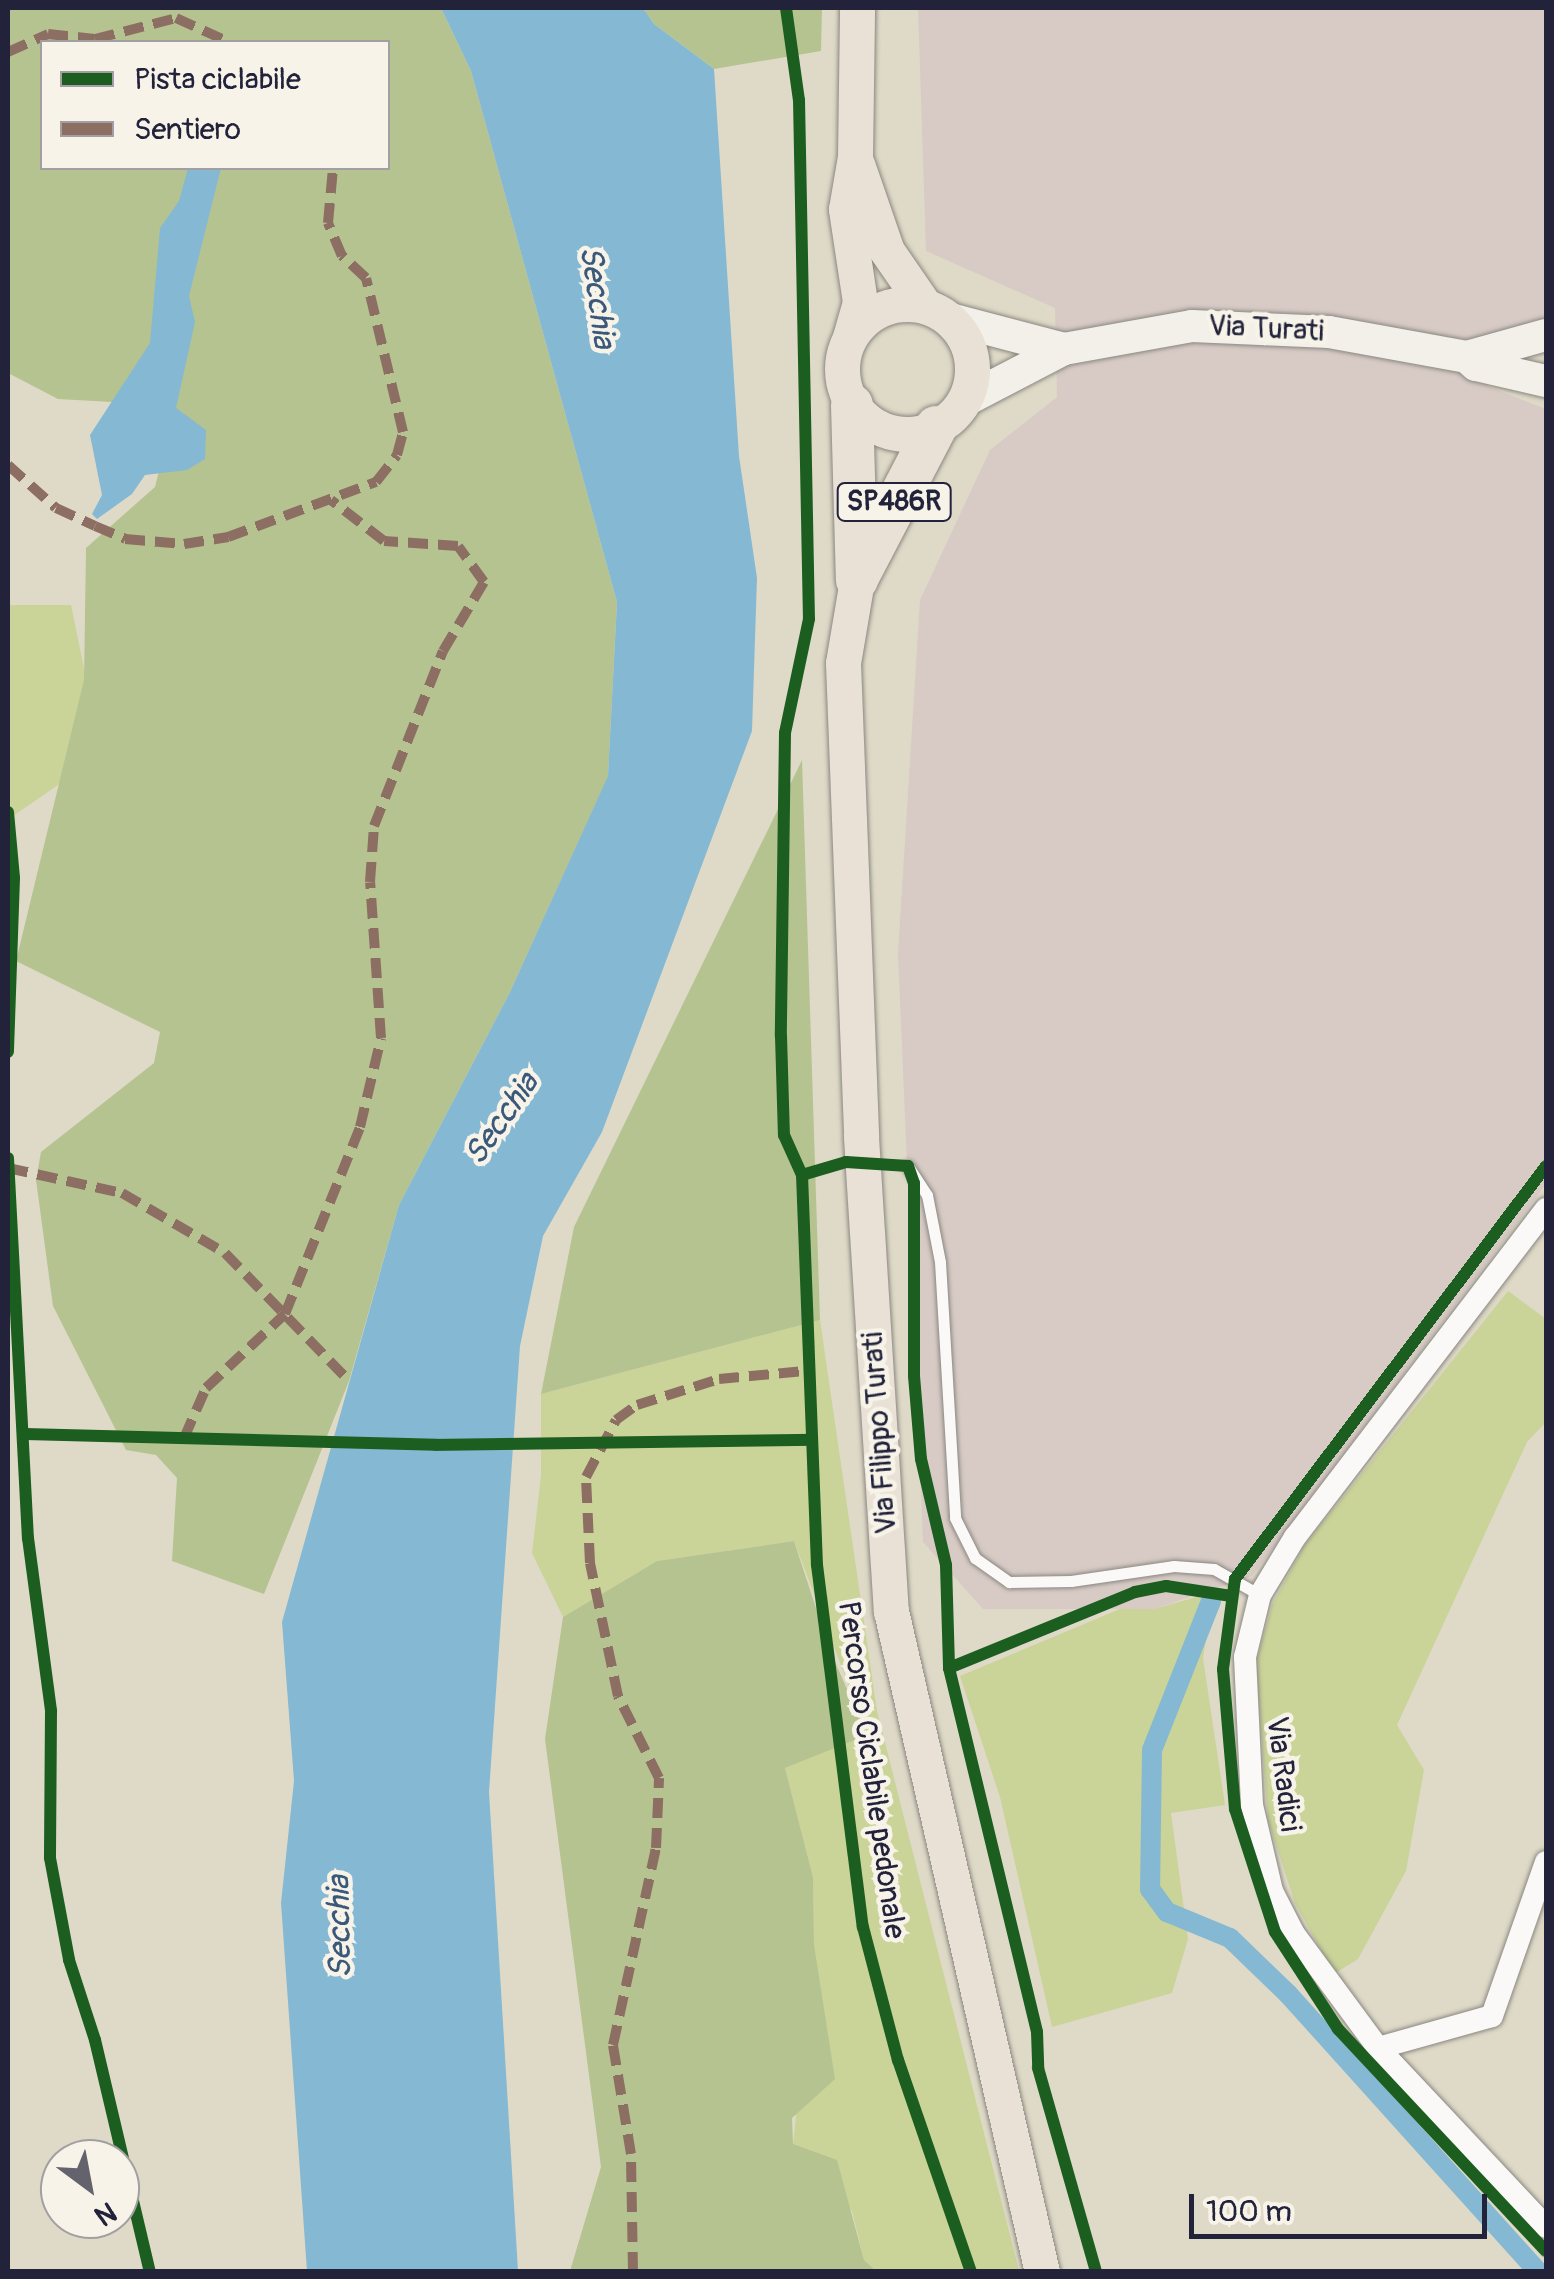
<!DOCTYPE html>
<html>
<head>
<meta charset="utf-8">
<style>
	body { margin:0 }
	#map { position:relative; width:1554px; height:2279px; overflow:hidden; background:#dfdac7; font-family:Pangolin,sans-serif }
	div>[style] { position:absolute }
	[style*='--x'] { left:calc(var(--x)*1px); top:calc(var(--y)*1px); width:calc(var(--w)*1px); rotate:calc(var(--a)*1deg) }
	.industrial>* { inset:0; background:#d8cbc5 }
	.green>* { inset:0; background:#cad398 }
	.forest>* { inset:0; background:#b5c391 }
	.water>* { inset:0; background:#85b8d2 }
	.canal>* { height:20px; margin:-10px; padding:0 10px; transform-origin:10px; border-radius:10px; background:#85b8d2 }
	.roads { filter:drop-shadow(0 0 2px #8a8782) drop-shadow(0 0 2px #8a8782) }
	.lane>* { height:11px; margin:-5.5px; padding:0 5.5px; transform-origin:5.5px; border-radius:5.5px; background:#faf9f7 }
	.street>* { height:22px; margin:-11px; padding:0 11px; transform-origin:11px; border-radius:11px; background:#faf9f7 }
	.secondary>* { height:32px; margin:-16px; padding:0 16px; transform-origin:16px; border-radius:16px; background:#f3f0e9 }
	.primary>* { height:35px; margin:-17.5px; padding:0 17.5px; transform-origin:17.5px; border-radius:17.5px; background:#e9e1d5 }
	.primary>.ring { margin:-17.5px; padding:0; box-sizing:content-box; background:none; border:35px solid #e9e1d5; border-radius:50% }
	.highway>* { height:42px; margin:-21px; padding:0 21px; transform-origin:21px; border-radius:21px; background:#e9e1d5 }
	.quiet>* { height:10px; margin-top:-5px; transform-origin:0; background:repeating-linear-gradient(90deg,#8d6e63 0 20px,transparent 0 30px) }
	.cycleway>* { height:12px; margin:-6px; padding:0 6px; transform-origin:6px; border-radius:6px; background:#1b5e20 }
	span { translate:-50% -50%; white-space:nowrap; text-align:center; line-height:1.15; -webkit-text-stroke:9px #f7f3e8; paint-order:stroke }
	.shield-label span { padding:2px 8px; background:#f7f3e8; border:2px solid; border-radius:8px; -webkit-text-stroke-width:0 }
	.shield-label { font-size:28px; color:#22223b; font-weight:700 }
	.street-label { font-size:30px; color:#22223b }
	.water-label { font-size:32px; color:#3a5879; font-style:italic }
	.frame { position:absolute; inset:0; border:10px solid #22223b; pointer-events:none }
	.legend { position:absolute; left:40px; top:40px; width:350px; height:130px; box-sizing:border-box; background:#f7f3e8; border:2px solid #a29fa3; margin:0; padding:12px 18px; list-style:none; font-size:30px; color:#22223b }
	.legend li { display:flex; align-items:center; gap:20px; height:50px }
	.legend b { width:50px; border:2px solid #a29fa3 }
	.north { position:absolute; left:40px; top:2139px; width:100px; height:100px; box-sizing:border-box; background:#f7f3e8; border:2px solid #a29fa3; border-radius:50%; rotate:148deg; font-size:28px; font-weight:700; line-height:40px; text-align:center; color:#22223b }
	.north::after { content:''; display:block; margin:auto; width:35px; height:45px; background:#64626c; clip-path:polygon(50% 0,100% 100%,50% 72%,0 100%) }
	.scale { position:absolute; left:1189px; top:2194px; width:298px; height:45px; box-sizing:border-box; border:5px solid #22223b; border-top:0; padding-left:12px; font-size:30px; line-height:35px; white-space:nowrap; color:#22223b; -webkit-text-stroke:8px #f7f3e8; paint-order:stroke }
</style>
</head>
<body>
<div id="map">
	<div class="industrial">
		<i style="clip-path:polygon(918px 8px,1546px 8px,1546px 323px,1502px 333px,1487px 386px,1546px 409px,1546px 1184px,1252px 1576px,1154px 1609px,983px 1609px,923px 1542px,898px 953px,920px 600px,990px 450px,1057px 397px,1055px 308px,926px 251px)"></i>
	</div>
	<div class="green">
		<i style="clip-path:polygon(8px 605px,71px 605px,93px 712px,71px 776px,13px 816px,8px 793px)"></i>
		<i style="clip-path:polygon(1508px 1291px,1546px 1319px,1546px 1422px,1527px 1442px,1397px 1725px,1424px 1770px,1406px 1871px,1358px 1959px,1334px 1974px,1295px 1903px,1268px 1820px,1256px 1663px,1272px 1605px,1304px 1546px)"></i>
		<i style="clip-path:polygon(820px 1320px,877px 1711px,1019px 2271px,876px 2271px,864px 2260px,852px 2211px,793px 2145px,814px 1945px,813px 1877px,785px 1768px,867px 1734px,794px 1541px,657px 1561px,563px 1617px,532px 1553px,541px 1476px,541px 1394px)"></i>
		<i style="clip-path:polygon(1214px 1592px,1203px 1658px,1225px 1805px,1171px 1813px,1188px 1939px,1172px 1993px,1052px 2027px,1000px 1797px,960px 1676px,1120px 1609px,1154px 1609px)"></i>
	</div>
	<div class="forest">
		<i style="clip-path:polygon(evenodd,8px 8px,441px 8px,471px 71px,617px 602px,608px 777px,510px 992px,399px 1205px,349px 1381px,264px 1594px,172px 1561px,177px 1478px,156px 1455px,126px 1450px,53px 1306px,36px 1180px,41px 1152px,154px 1063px,160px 1032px,16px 961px,84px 680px,86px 548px,155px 487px,169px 431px,148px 404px,58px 399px,8px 373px,8px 8px,42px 42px,388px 42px,388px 168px,42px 168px,42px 42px)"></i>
		<i style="clip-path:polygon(643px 8px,822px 8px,821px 51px,714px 69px,654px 24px)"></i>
		<i style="clip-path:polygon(802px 760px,820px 1320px,541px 1394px,574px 1227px)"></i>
		<i style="clip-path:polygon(794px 1541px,829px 1648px,867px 1735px,785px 1768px,813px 1877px,814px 1945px,835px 2079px,792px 2118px,793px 2144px,837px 2160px,864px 2260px,876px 2271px,570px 2271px,601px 2167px,545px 1739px,563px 1617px,657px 1561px)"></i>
	</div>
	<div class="water">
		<i style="clip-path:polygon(441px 8px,643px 8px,654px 24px,714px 69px,739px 456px,757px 578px,752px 731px,602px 1132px,543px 1236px,520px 1346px,489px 1792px,518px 2271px,307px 2271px,281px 1903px,294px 1781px,282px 1622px,399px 1205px,510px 992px,608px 776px,617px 602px,471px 71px)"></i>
		<i style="clip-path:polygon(188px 168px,221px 168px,189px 296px,195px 322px,176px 408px,206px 430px,205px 459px,187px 470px,145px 475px,132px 494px,97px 519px,92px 514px,102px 495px,90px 435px,150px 343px,160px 228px,179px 201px)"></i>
	</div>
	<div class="canal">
		<i style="--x:1211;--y:1601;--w:160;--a:111.6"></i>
		<i style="--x:1152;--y:1750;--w:139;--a:90.8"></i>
		<i style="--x:1150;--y:1889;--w:29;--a:54"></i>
		<i style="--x:1167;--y:1912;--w:68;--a:22.4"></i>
		<i style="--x:1230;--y:1938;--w:81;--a:44"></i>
		<i style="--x:1288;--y:1994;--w:374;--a:48"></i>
	</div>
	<div class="roads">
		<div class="lane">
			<i style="--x:908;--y:1166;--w:35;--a:57"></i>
			<i style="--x:927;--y:1195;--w:68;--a:79"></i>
			<i style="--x:940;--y:1262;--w:256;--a:86.6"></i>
			<i style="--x:955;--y:1518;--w:45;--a:63.4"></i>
			<i style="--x:975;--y:1558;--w:42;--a:35.2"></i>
			<i style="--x:1009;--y:1582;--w:62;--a:-0.9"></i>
			<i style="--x:1071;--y:1581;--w:104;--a:-8.3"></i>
			<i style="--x:1174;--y:1566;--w:40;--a:4.3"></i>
			<i style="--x:1214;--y:1569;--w:53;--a:29.5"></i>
		</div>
		<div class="street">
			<i style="--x:1546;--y:1209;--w:413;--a:127.4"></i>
			<i style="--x:1295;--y:1537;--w:68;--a:121.1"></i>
			<i style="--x:1260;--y:1595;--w:64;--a:103.6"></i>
			<i style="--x:1245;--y:1657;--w:148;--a:87.3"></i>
			<i style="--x:1252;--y:1805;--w:88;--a:76.9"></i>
			<i style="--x:1272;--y:1891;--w:48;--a:62.9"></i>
			<i style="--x:1294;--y:1934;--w:142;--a:53.6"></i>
			<i style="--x:1378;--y:2048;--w:245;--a:46.8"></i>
			<i style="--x:1378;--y:2048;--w:118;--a:-15.7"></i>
			<i style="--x:1492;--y:2016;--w:163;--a:-70.7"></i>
		</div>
		<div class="secondary">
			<i style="--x:950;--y:319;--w:118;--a:14.7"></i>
			<i style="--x:1467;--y:357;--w:82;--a:-15.6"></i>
			<i style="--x:964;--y:401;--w:113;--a:-27.5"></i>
			<i style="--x:1064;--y:349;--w:130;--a:-10.2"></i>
			<i style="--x:1192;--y:326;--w:137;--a:2.5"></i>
			<i style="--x:1329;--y:332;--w:140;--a:10.3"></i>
			<i style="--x:1467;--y:357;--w:12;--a:42"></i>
			<i style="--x:1476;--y:365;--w:72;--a:12.9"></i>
		</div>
		<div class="primary">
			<i style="--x:857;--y:164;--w:92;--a:71"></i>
			<i style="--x:887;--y:251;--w:67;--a:55.4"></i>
			<i class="ring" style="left:842px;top:304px;width:95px;height:95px"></i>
			<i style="--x:850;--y:337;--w:36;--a:-74"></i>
			<i style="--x:860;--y:302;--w:94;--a:-98.6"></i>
			<i style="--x:846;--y:209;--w:53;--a:-80.2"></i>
			<i style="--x:855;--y:157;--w:149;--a:-89.2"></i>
			<i style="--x:857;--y:580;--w:84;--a:99.6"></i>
			<i style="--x:843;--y:663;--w:474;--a:87.8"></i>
			<i style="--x:861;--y:1137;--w:475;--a:86.4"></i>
			<i style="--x:891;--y:1611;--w:678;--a:77.13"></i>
		</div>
		<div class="highway">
			<i style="--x:852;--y:405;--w:175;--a:88.4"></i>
			<i style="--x:859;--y:575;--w:167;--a:-62.5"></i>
		</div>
	</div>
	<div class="quiet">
		<i style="--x:8;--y:52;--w:44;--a:-24.2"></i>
		<i style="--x:48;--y:34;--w:47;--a:6.1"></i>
		<i style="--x:95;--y:39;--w:84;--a:-14.5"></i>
		<i style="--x:176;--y:18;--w:58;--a:24.4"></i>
		<i style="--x:8;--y:465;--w:64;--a:41.9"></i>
		<i style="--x:56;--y:508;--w:43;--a:24.8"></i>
		<i style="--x:95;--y:526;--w:33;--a:23"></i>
		<i style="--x:125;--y:539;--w:59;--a:4.8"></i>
		<i style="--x:184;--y:544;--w:45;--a:-9"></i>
		<i style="--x:228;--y:537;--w:158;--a:-20.4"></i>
		<i style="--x:376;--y:482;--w:34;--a:-52"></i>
		<i style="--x:397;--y:455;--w:24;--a:-75"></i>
		<i style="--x:403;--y:432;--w:158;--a:-103.5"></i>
		<i style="--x:366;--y:278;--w:33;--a:-137"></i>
		<i style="--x:342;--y:256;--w:36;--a:-113"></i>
		<i style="--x:328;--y:223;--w:55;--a:-84.8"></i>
		<i style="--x:8;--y:1168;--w:117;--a:12.4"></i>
		<i style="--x:122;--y:1193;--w:119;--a:30.2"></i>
		<i style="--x:225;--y:1253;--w:178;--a:45.9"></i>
		<i style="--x:184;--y:1438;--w:55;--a:-66.3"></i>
		<i style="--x:206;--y:1388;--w:108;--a:-43.1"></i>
		<i style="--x:285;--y:1314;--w:201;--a:-68.1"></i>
		<i style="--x:360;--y:1127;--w:91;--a:-76.7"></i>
		<i style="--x:381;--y:1038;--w:156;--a:-94"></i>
		<i style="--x:370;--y:882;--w:56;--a:-85.9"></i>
		<i style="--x:374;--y:826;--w:188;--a:-68.5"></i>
		<i style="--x:443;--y:651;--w:80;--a:-59.3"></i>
		<i style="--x:484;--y:582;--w:44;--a:-125.8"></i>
		<i style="--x:458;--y:546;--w:74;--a:-176.1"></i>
		<i style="--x:384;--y:541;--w:67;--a:-142.3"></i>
		<i style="--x:633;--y:2272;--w:118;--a:-91"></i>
		<i style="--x:631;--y:2154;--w:110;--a:-99.4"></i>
		<i style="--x:613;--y:2045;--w:202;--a:-77.7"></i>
		<i style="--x:656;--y:1848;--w:70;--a:-87.5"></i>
		<i style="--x:659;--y:1778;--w:92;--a:-116.6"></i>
		<i style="--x:618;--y:1696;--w:136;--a:-101.9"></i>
		<i style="--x:590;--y:1563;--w:86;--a:-92.7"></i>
		<i style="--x:586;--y:1477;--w:64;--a:-62.2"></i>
		<i style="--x:616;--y:1420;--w:26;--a:-36"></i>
		<i style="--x:637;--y:1405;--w:86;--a:-17.6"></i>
		<i style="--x:719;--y:1379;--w:86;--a:-5.3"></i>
	</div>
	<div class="cycleway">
		<i style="--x:786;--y:8;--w:93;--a:82"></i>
		<i style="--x:799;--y:100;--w:519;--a:88.9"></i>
		<i style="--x:809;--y:619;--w:116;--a:101.9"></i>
		<i style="--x:785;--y:733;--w:303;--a:90.8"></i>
		<i style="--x:781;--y:1036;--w:99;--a:88.3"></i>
		<i style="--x:784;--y:1135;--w:44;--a:65.8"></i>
		<i style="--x:802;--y:1175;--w:390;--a:87.8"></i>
		<i style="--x:817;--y:1565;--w:365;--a:82.8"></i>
		<i style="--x:863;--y:1927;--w:138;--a:75.3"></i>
		<i style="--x:898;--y:2060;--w:224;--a:71"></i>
		<i style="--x:8;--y:812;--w:66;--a:84.8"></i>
		<i style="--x:14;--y:878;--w:174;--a:92"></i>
		<i style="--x:8;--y:1158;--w:381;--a:87"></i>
		<i style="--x:28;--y:1538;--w:175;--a:82.4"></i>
		<i style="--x:51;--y:1711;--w:147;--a:90.4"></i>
		<i style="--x:50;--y:1858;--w:104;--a:79.4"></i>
		<i style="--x:69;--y:1960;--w:84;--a:72"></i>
		<i style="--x:95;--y:2040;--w:238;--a:76.7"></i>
		<i style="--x:1546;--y:1166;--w:517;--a:126.98"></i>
		<i style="--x:1235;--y:1579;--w:91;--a:97.6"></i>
		<i style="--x:1223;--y:1669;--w:141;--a:85.1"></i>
		<i style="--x:1235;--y:1809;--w:129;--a:72"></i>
		<i style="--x:1275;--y:1932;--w:116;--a:57"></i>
		<i style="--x:1338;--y:2029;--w:304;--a:46.9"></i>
		<i style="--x:802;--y:1175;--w:46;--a:-16.5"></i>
		<i style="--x:846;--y:1162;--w:62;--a:3.7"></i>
		<i style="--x:908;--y:1166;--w:18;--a:71"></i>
		<i style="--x:914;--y:1183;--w:193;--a:90"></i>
		<i style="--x:914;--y:1376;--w:83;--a:85.2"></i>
		<i style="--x:921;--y:1459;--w:109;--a:76.7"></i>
		<i style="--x:946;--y:1565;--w:103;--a:88.3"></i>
		<i style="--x:949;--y:1668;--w:374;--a:76.4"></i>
		<i style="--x:1037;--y:2032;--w:36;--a:88"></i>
		<i style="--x:1038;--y:2068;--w:212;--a:74.1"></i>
		<i style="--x:25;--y:1434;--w:411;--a:1.5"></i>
		<i style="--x:436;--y:1445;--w:373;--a:-0.8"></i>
		<i style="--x:949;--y:1668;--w:201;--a:-22.2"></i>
		<i style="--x:1135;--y:1592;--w:32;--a:-11"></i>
		<i style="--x:1166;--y:1586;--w:66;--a:8.7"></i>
	</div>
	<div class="shield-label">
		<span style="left:894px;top:502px">SP486R</span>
	</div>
	<div class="street-label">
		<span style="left:1266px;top:329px;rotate:3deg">Via Turati</span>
		<span style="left:880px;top:1433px;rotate:-94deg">Via Filippo Turati</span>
		<span style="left:871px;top:1770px;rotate:82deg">Percorso Ciclabile pedonale</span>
		<span style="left:1283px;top:1774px;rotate:83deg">Via Radici</span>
	</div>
	<div class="water-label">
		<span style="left:597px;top:297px;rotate:82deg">Secchia</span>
		<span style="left:502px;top:1119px;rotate:-55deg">Secchia</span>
		<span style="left:340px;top:1927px;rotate:-91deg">Secchia</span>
	</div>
	<div class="frame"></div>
	<ul class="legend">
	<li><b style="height:12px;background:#1b5e20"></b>Pista ciclabile</li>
	<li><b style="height:12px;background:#8d6e63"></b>Sentiero</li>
	</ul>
	<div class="north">N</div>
	<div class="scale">100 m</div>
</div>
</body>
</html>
